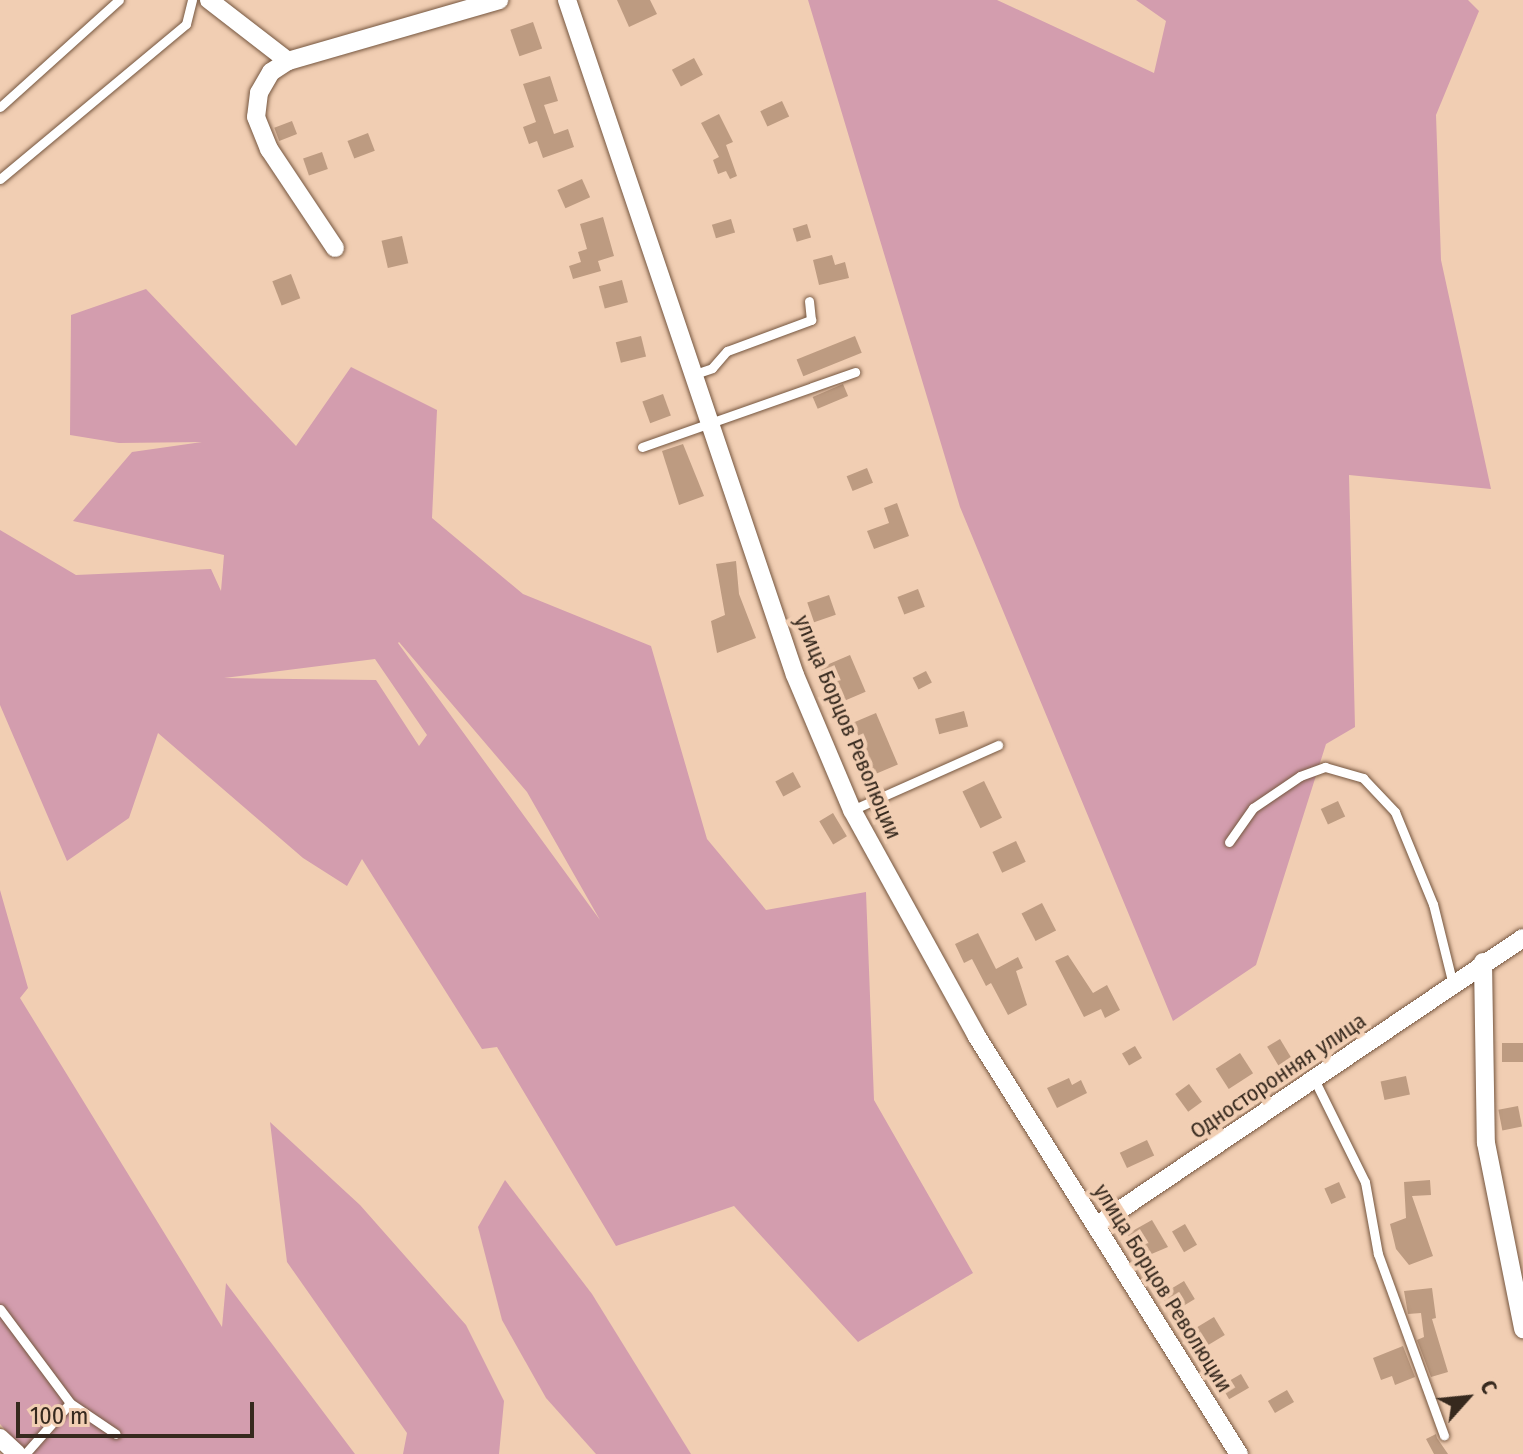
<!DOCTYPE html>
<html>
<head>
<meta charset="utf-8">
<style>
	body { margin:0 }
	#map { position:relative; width:1523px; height:1454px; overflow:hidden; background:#f1ceb3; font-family:"Fira Sans Condensed",sans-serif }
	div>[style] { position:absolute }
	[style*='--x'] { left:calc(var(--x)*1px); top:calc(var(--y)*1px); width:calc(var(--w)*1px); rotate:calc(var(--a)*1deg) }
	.green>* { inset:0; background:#d39dae }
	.building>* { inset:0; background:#bd9b81; transform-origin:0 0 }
	.roads { filter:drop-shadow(0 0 2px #75563f) drop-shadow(0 0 2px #75563f) }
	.lane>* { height:9px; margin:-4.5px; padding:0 4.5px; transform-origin:4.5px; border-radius:4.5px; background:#fff }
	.street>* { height:18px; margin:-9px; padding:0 9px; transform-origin:9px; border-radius:9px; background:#fff }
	span { translate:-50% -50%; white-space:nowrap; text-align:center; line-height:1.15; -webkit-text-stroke:8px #f1ceb3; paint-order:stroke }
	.street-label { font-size:22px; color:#36291e }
	.north { position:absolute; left:1427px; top:1358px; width:80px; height:80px; -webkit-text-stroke:6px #f1ceb3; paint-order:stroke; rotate:63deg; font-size:22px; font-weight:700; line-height:32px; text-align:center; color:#36291e }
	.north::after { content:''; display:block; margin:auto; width:28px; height:36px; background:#36291e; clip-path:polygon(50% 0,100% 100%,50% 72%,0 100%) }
	.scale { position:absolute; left:16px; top:1402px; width:238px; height:36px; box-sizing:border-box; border:4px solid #36291e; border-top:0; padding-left:10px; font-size:24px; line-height:28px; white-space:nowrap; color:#36291e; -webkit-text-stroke:6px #f1ceb3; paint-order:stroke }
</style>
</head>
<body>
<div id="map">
	<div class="green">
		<i style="clip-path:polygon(808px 0,997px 0,1154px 73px,1166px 21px,1136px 0,1468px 0,1479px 11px,1436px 115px,1441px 260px,1491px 489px,1349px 475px,1355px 727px,1326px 744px,1256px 965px,1173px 1021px,960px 507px)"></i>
		<i style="clip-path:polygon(evenodd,146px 289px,296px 446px,351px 367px,437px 410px,432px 518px,523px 594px,651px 646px,707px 839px,766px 910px,866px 892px,874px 1100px,973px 1273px,858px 1342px,734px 1206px,616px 1246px,497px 1047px,482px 1049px,362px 859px,347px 886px,303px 858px,158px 733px,129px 818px,67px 861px,0 705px,0 530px,76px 575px,211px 569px,221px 591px,224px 555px,73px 521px,132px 452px,202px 442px,119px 443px,70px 435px,71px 315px,146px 289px,399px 642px,527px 792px,600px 920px,398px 643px,399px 642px,146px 289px,375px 659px,427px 735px,419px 746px,376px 680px,224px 678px,375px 659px)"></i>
		<i style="clip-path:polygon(0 890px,28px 988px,20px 998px,222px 1327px,226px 1283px,355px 1454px,27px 1454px,0 1424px)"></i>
		<i style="clip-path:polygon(270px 1122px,360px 1205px,466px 1325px,504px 1401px,499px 1454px,403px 1454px,407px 1433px,287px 1262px)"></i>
		<i style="clip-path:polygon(505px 1180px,592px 1294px,691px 1454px,596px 1454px,546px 1398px,502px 1320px,478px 1227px)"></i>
	</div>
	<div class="building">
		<i style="clip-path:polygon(617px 0,650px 0,657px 14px,629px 27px)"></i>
		<i style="left:533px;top:22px;width:28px;height:24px;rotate:71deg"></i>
		<i style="left:694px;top:58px;width:19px;height:25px;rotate:62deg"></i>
		<i style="clip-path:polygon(550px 76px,558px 101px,544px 105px,554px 134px,568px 129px,574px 147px,543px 158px,537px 141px,529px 144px,523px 127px,536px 122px,523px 84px)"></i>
		<i style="left:782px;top:101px;width:17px;height:24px;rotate:65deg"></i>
		<i style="clip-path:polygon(719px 114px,733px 142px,726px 145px,737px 176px,730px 179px,726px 171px,718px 174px,713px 160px,719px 157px,701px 123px)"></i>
		<i style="left:292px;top:121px;width:14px;height:19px;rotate:69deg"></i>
		<i style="left:368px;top:133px;width:19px;height:22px;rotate:69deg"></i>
		<i style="left:322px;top:152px;width:18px;height:20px;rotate:71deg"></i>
		<i style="left:582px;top:179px;width:20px;height:27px;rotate:66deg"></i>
		<i style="clip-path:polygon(603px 217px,614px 256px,598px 261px,601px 271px,573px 279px,569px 266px,581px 262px,578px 252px,587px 249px,580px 224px)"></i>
		<i style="left:731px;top:219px;width:14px;height:20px;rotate:73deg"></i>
		<i style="left:807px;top:224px;width:14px;height:15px;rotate:73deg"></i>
		<i style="left:402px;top:236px;width:28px;height:21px;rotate:77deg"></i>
		<i style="clip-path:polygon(832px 255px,835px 265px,845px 262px,849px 278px,819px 285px,813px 260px)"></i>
		<i style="left:291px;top:274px;width:26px;height:20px;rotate:69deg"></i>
		<i style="left:622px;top:280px;width:23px;height:24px;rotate:75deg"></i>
		<i style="left:641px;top:336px;width:21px;height:26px;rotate:76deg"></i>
		<i style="left:855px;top:336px;width:18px;height:63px;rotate:68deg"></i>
		<i style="left:843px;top:384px;width:13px;height:33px;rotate:67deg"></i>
		<i style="left:663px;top:394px;width:23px;height:22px;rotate:70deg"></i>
		<i style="clip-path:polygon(683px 444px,704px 496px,679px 505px,662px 451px)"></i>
		<i style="left:867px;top:468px;width:16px;height:22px;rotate:68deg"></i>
		<i style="clip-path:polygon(897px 503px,909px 536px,874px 549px,867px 531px,889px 523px,884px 508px)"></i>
		<i style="clip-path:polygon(736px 561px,739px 594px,756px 638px,717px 653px,711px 621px,725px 615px,716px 564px)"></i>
		<i style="left:918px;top:589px;width:19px;height:22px;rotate:69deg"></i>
		<i style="left:829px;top:595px;width:21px;height:23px;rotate:71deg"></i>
		<i style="left:850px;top:655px;width:40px;height:33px;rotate:67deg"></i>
		<i style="left:926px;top:671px;width:13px;height:15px;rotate:63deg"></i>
		<i style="left:964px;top:711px;width:16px;height:30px;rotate:75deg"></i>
		<i style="left:876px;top:713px;width:56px;height:25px;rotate:67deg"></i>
		<i style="left:793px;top:772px;width:17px;height:20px;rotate:62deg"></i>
		<i style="left:984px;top:781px;width:41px;height:24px;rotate:64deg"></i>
		<i style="left:1338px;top:801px;width:17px;height:19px;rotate:65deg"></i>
		<i style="left:833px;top:813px;width:27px;height:16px;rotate:59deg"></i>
		<i style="left:1016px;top:841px;width:23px;height:26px;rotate:65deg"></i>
		<i style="left:1042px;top:903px;width:31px;height:23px;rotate:63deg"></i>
		<i style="clip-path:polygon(978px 933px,996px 969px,1018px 957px,1023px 968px,1016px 971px,1027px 1005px,1008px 1015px,991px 983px,986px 986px,972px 959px,964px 963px,955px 944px)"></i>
		<i style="clip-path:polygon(1068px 955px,1093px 993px,1107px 985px,1120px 1010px,1105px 1018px,1101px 1009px,1084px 1017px,1055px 961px)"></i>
		<i style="left:1280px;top:1039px;width:23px;height:15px;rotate:59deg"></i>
		<i style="left:1502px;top:1043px;width:21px;height:19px"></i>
		<i style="left:1135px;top:1046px;width:14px;height:15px;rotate:60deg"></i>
		<i style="left:1240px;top:1053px;width:24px;height:29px;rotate:57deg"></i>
		<i style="left:1406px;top:1076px;width:19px;height:26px;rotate:78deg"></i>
		<i style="clip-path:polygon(1069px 1078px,1072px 1085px,1081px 1080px,1087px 1093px,1057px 1108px,1047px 1088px)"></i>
		<i style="left:1189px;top:1084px;width:22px;height:17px;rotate:54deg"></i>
		<i style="left:1518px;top:1106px;width:21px;height:20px;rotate:79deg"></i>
		<i style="left:1147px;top:1140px;width:17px;height:30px;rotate:65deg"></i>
		<i style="clip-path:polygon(1430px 1180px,1431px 1195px,1412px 1196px,1433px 1256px,1409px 1265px,1396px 1249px,1390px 1224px,1406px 1218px,1404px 1182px)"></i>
		<i style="left:1339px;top:1182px;width:17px;height:16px;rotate:66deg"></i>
		<i style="clip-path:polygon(1152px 1220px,1168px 1247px,1142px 1258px,1127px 1234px)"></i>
		<i style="left:1185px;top:1224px;width:24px;height:15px;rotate:60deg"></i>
		<i style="left:1184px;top:1281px;width:21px;height:27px;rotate:59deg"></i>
		<i style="clip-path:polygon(1432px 1288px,1436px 1318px,1432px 1319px,1448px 1372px,1431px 1377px,1417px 1340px,1424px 1337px,1421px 1313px,1408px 1314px,1404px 1291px)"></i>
		<i style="left:1214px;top:1317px;width:21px;height:30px;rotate:59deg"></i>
		<i style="clip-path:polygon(1403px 1346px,1415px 1377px,1395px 1385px,1392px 1376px,1381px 1380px,1373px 1358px)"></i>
		<i style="left:1241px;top:1374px;width:16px;height:23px;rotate:60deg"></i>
		<i style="left:1287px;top:1390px;width:14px;height:22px;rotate:60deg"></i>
		<i style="clip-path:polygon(1436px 1434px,1437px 1438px,1448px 1454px,1434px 1454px,1426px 1439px)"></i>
	</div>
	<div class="roads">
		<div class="lane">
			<i style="--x:0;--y:107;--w:160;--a:-42"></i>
			<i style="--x:0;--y:179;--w:242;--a:-39.8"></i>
			<i style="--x:186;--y:24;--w:25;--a:-76"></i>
			<i style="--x:695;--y:374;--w:18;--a:-19"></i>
			<i style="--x:712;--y:368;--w:23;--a:-49"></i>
			<i style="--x:727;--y:351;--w:90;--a:-20.3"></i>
			<i style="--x:811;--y:320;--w:19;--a:-96"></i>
			<i style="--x:642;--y:447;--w:226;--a:-19.4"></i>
			<i style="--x:852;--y:810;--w:160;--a:-24"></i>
			<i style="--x:1229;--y:842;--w:42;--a:-54.8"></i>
			<i style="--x:1253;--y:808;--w:57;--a:-34.2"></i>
			<i style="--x:1300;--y:776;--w:27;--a:-20"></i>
			<i style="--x:1325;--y:767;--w:40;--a:16"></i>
			<i style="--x:1363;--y:778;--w:47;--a:46.7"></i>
			<i style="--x:1395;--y:812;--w:100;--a:67.6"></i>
			<i style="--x:1433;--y:904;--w:79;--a:76.1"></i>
			<i style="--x:1315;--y:1081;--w:113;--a:63.7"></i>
			<i style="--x:1365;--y:1182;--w:73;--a:79.8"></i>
			<i style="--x:1378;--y:1254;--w:193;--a:70"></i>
			<i style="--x:0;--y:1309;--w:117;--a:53.3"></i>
			<i style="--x:70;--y:1403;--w:68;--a:131.4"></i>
			<i style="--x:70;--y:1403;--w:55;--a:34"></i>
		</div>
		<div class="street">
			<i style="--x:209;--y:0;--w:100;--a:37.7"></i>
			<i style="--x:288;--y:61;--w:20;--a:147"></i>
			<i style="--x:271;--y:72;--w:24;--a:120"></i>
			<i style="--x:259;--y:93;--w:24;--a:97"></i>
			<i style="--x:256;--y:117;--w:35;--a:68"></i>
			<i style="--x:269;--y:149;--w:119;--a:56.3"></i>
			<i style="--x:567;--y:0;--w:712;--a:71.34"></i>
			<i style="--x:795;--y:675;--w:147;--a:67.1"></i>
			<i style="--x:852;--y:810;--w:257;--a:61.1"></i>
			<i style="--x:976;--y:1035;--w:495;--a:57.9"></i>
			<i style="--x:288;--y:61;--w:220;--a:-16.1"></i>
			<i style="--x:1483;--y:962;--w:181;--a:89.1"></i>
			<i style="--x:1486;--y:1143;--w:190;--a:78.7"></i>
			<i style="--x:1096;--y:1226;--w:515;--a:-34"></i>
			<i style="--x:0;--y:1438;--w:23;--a:43"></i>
		</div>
	</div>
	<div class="street-label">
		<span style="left:848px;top:727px;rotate:67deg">улица Борцов Революции</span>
		<span style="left:1278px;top:1076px;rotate:-34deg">Односторонняя улица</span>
		<span style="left:1163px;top:1288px;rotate:58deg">улица Борцов Революции</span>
	</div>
	<div class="north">С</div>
	<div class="scale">100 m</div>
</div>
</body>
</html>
